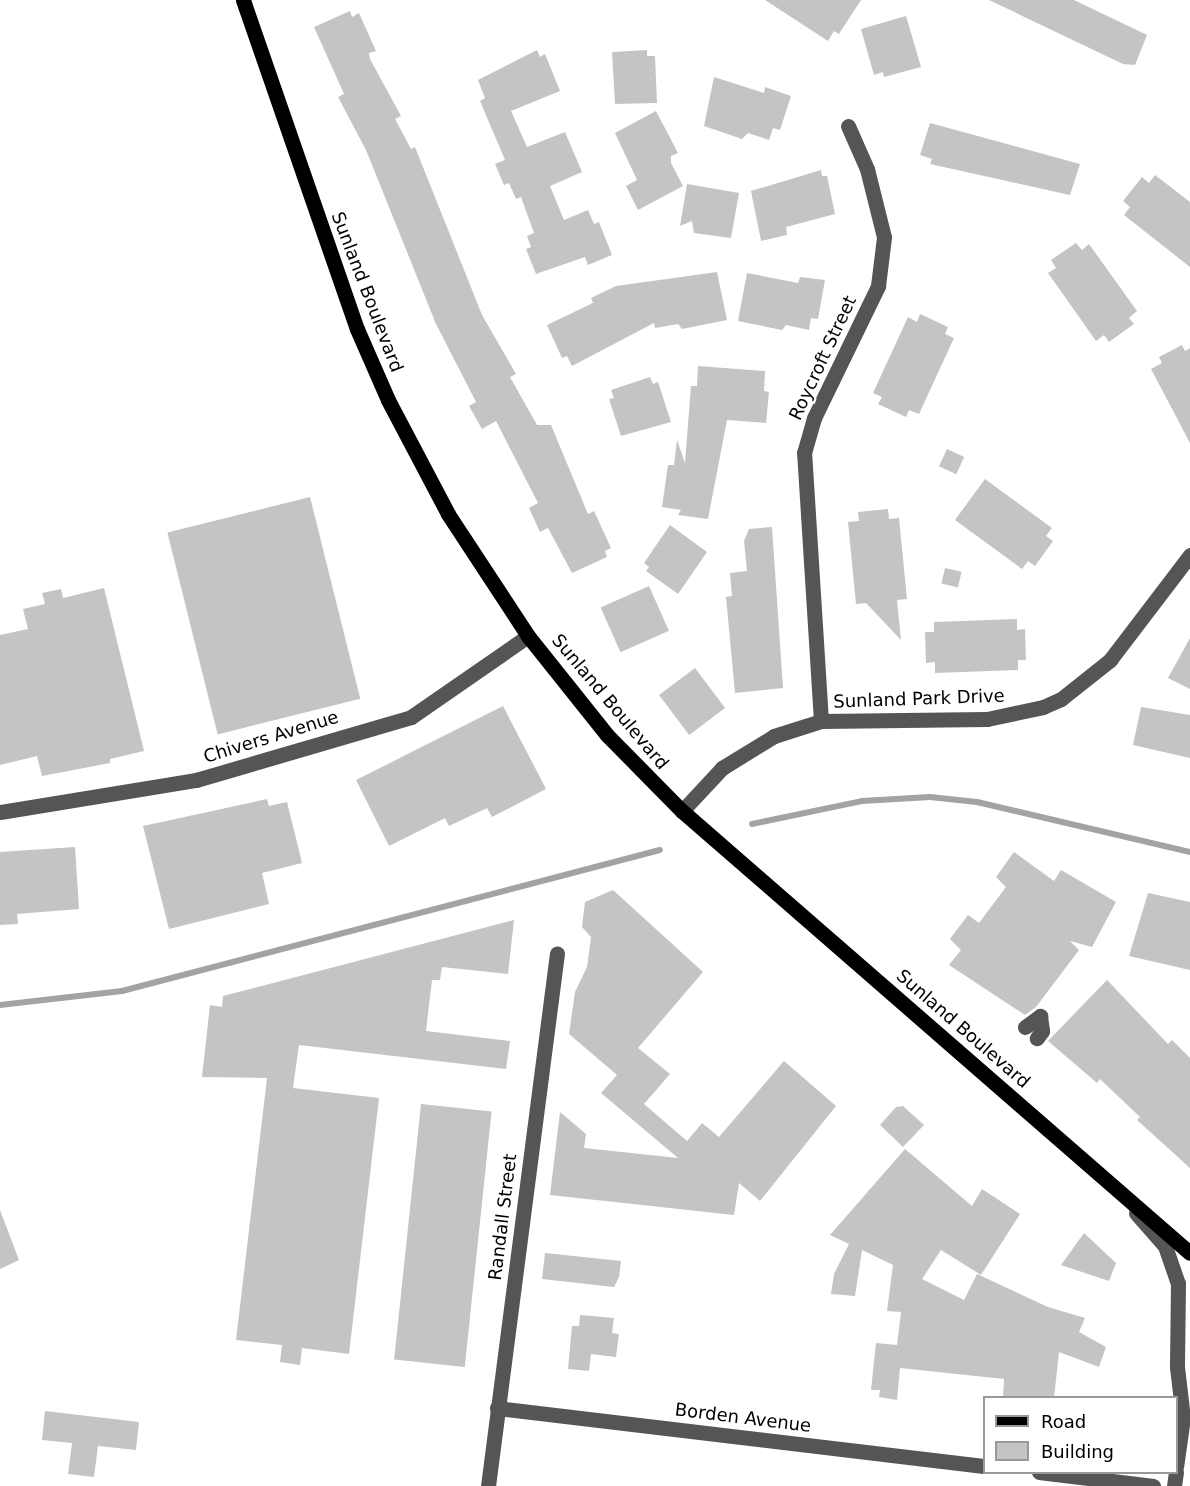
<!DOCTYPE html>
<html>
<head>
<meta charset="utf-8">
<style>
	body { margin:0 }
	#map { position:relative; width:1190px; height:1486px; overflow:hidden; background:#fff; font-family:"DejaVu Sans",sans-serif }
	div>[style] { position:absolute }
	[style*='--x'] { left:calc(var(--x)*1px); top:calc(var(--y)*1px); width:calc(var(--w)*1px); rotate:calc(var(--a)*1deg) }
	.stream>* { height:6px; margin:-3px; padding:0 3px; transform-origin:3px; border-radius:3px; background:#a3a3a3 }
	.building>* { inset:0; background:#c4c4c4; transform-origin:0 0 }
	.minor>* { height:15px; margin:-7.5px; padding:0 7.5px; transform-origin:7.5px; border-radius:7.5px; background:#555 }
	.major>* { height:15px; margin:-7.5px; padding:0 7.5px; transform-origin:7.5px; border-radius:7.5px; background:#000 }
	span { translate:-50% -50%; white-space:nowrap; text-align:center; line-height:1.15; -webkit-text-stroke:4.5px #fff; paint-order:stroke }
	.street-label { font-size:18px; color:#000 }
	.legend { position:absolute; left:983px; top:1396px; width:195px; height:78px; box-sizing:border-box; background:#fff; border:2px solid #999; margin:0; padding:8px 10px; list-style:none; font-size:18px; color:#000 }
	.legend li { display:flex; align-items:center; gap:12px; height:30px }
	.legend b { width:30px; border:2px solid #999 }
</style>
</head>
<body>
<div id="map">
	<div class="stream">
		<i style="--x:752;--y:824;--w:112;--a:-11.8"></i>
		<i style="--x:862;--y:801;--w:68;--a:-3.4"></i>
		<i style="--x:930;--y:797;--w:47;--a:6.1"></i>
		<i style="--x:977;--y:802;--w:219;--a:13.2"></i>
		<i style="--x:0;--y:1005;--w:123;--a:-6.5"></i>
		<i style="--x:122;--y:991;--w:556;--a:-14.69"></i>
	</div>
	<div class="building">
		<i style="clip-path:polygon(765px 0,861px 0,839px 34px,834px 31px,828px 41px)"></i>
		<i style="clip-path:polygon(989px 0,1074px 0,1147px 35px,1135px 65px,1123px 64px)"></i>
		<i style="clip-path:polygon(350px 11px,352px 17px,359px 13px,376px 51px,369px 53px,370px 59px,401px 116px,395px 119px,411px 149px,415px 147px,482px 315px,516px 374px,510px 377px,537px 425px,551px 425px,588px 514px,594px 511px,611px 548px,605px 551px,607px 557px,572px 573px,548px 528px,540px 532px,529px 508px,538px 503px,496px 421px,482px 429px,469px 406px,476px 402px,436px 324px,366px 150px,338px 97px,344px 94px,314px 27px)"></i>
		<i style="clip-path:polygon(906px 16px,921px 67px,884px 77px,883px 72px,874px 75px,861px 29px)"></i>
		<i style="clip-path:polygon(537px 50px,540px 57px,545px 54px,560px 91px,511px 111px,527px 147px,565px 132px,582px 172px,550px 186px,564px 220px,588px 210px,594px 224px,599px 222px,612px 255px,588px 265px,585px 257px,536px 274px,526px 249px,531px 247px,527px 236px,534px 233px,521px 197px,516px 199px,509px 183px,504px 185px,495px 164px,505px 160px,480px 101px,485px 98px,478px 80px)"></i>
		<i style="clip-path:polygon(647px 50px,647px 56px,655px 56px,657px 103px,615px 104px,612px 52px)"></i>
		<i style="clip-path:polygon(714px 77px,764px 93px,765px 87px,791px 96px,780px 130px,773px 128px,769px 140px,748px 133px,742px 139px,704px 126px)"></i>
		<i style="clip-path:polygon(656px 111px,678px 153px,671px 156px,671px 163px,683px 186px,638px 210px,626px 186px,637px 180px,615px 133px)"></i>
		<i style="clip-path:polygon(930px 123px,1080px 164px,1070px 195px,930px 164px,932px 159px,920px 155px)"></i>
		<i style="clip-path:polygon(821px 170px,822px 176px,827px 176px,835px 214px,786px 227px,787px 235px,761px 241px,751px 191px)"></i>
		<i style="clip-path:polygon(1155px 175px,1190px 202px,1190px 267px,1124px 215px,1130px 207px,1123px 201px,1142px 177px,1149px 183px)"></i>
		<i style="clip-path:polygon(687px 184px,739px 193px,731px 238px,694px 233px,692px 221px,680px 226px)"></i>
		<i style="clip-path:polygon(1076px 243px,1082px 250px,1089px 244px,1137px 311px,1129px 318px,1134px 324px,1109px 342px,1104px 335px,1096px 341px,1048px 273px,1056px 268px,1051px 260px)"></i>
		<i style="clip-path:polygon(717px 272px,727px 320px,682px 329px,678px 324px,655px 328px,654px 323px,572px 366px,567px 356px,562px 358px,547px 325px,593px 303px,591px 298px,616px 286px)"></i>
		<i style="clip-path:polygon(747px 273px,798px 283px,800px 277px,825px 280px,818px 319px,811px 318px,809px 330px,786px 325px,782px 330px,738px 321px)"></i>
		<i style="clip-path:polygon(920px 314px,948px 327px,945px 334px,954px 338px,919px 414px,909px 410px,906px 417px,878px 404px,882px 397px,873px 393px,908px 317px,917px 322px)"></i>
		<i style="clip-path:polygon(1182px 345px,1185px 351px,1190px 348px,1190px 443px,1151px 369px,1162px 363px,1159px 357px)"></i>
		<i style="clip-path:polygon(698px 366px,765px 371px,764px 391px,769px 392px,766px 423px,727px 420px,708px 519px,678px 515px,681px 510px,662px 507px,668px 465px,674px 465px,677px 440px,685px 463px,691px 386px,697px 386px)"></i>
		<i style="clip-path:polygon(650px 377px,653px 384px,658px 382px,671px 422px,621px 436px,609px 399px,614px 398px,611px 390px)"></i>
		<i style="left:947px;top:449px;width:19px;height:19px;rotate:25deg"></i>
		<i style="clip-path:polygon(985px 479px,1052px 528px,1046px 536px,1053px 541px,1035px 566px,1028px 561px,1022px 569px,955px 520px)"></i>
		<i style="left:310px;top:497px;width:208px;height:147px;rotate:76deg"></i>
		<i style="clip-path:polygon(888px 509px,889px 519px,899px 518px,907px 599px,897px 600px,901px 640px,866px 603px,856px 604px,848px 522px,859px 521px,858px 512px)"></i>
		<i style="clip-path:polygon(670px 525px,707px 552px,678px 594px,646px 571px,649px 567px,644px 563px)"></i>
		<i style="clip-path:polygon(772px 527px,783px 688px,735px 693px,726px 597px,732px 596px,730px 573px,747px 571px,744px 541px,749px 529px)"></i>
		<i style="left:945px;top:568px;width:17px;height:16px;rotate:13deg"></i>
		<i style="left:649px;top:586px;width:49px;height:53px;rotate:66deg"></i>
		<i style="clip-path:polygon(104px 588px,144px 751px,110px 759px,110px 763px,42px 776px,37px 756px,0 765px,0 635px,28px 629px,23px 609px,45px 604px,42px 593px,61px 589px,63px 598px)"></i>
		<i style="clip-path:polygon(1017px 619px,1017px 630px,1025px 629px,1026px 660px,1018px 660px,1018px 670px,935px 673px,935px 662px,926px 663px,925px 632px,934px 632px,934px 622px)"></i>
		<i style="clip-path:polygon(1190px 638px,1190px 689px,1168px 678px)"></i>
		<i style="left:695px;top:668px;width:50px;height:45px;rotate:53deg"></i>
		<i style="clip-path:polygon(503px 706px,546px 789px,492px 817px,487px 808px,449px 826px,445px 818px,389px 846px,356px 780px)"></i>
		<i style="clip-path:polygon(1141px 707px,1190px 715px,1190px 758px,1133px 745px)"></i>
		<i style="clip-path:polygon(267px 799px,269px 806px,287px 802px,302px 863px,262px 873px,269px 904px,169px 929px,143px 826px)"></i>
		<i style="clip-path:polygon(75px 847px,79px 909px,17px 914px,18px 924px,0 925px,0 852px)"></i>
		<i style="clip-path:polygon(1014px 852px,1054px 881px,1061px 870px,1116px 902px,1092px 947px,1070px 941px,1079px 950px,1036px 1007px,1025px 1015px,949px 965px,961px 950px,950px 939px,968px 915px,979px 923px,1006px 887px,996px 877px)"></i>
		<i style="clip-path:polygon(613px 890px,703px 972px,638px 1048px,670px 1074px,644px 1104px,687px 1141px,702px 1123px,719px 1137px,784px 1061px,836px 1106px,760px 1201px,739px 1183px,734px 1215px,550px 1195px,560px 1112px,586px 1134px,584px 1148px,678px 1158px,601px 1093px,617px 1075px,569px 1034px,575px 992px,587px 967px,591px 937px,582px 927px,585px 902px)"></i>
		<i style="clip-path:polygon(1148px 893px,1190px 902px,1190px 970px,1129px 956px)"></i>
		<i style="clip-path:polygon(514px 920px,508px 974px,442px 967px,440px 980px,432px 980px,426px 1031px,510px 1041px,506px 1069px,299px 1045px,293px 1088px,379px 1098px,349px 1354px,302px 1348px,300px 1365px,280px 1362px,282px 1345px,236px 1340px,267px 1078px,202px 1077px,210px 1005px,222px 1007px,223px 996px)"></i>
		<i style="clip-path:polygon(1107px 980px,1168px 1044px,1172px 1040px,1190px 1058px,1190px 1168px,1137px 1120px,1140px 1117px,1100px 1079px,1097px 1083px,1048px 1041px)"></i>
		<i style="left:421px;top:1104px;width:71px;height:257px;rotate:6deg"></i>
		<i style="clip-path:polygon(903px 1106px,924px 1125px,903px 1147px,880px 1125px,896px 1107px)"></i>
		<i style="clip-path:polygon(905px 1149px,972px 1206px,982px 1189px,1020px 1214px,981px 1275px,941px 1250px,922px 1279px,964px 1300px,977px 1274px,1048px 1307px,1085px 1318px,1079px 1332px,1106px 1347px,1099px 1367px,1059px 1352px,1054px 1398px,1003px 1398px,1004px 1379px,900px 1368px,897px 1400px,879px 1397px,880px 1390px,871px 1390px,876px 1343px,897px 1345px,901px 1312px,887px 1311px,893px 1265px,862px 1250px,855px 1296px,831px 1294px,834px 1274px,849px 1244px,830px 1235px)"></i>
		<i style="clip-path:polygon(0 1210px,19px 1260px,0 1269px)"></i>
		<i style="clip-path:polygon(1084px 1233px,1116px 1263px,1109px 1281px,1061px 1265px)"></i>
		<i style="clip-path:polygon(545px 1253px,621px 1261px,619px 1277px,614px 1287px,542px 1279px)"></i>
		<i style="clip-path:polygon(580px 1315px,614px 1318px,612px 1333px,619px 1334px,616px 1357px,591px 1354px,589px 1371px,568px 1369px,572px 1326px,579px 1326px)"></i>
		<i style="clip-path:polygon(45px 1411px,139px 1422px,136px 1450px,98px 1446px,94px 1477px,68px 1474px,72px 1443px,42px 1440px)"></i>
	</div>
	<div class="minor">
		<i style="--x:821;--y:721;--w:269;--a:-93.6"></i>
		<i style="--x:804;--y:453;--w:36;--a:-74"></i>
		<i style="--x:814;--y:418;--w:147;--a:-64.1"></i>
		<i style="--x:878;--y:286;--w:49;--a:-83"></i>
		<i style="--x:884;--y:237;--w:70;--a:-104"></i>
		<i style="--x:867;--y:169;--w:47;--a:-113.8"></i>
		<i style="--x:682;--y:811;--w:59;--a:-47.1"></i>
		<i style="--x:722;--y:768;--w:61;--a:-31.6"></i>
		<i style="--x:774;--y:736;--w:49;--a:-17.7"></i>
		<i style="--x:821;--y:721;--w:166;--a:-0.7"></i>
		<i style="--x:987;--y:719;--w:57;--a:-12.1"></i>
		<i style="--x:1043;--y:707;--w:20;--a:-24"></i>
		<i style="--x:1061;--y:699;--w:63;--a:-38.5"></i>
		<i style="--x:1110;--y:660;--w:132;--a:-52.7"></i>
		<i style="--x:0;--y:812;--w:199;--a:-9.3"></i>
		<i style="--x:196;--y:780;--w:224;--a:-16.3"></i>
		<i style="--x:411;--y:717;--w:142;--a:-34.7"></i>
		<i style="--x:1025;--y:1027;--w:19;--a:-36"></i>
		<i style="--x:1040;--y:1016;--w:15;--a:82"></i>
		<i style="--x:1042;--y:1031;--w:9;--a:126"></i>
		<i style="--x:1136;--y:1213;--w:44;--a:48.7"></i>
		<i style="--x:1165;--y:1246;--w:39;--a:71"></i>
		<i style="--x:1178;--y:1283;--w:84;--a:90.7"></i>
		<i style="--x:1177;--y:1367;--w:51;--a:83.3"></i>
		<i style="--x:1183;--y:1418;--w:49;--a:98.1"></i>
		<i style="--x:497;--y:1408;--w:490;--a:6.8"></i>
		<i style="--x:1039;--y:1472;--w:115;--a:7"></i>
		<i style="--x:488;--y:1486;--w:537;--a:-82.62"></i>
		<i style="--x:1174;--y:1486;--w:14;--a:-82"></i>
	</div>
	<div class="major">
		<i style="--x:243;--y:0;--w:348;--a:70.9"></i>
		<i style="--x:357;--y:329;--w:77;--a:66.4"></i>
		<i style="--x:388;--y:400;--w:129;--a:62.2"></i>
		<i style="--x:448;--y:514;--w:146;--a:56.7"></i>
		<i style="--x:528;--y:636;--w:127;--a:51.4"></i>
		<i style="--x:607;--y:735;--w:107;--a:45.4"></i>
		<i style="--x:682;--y:811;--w:673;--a:41.03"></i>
	</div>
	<div class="street-label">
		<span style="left:367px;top:292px;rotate:69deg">Sunland Boulevard</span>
		<span style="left:823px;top:358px;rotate:-65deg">Roycroft Street</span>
		<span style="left:919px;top:699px;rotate:-2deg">Sunland Park Drive</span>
		<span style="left:610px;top:702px;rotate:50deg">Sunland Boulevard</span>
		<span style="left:271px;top:737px;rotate:-17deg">Chivers Avenue</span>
		<span style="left:963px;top:1029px;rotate:41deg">Sunland Boulevard</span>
		<span style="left:503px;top:1217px;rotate:-83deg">Randall Street</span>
		<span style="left:743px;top:1418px;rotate:7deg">Borden Avenue</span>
	</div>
	<ul class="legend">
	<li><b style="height:8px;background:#000"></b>Road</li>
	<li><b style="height:16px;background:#c4c4c4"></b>Building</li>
	</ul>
</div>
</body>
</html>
